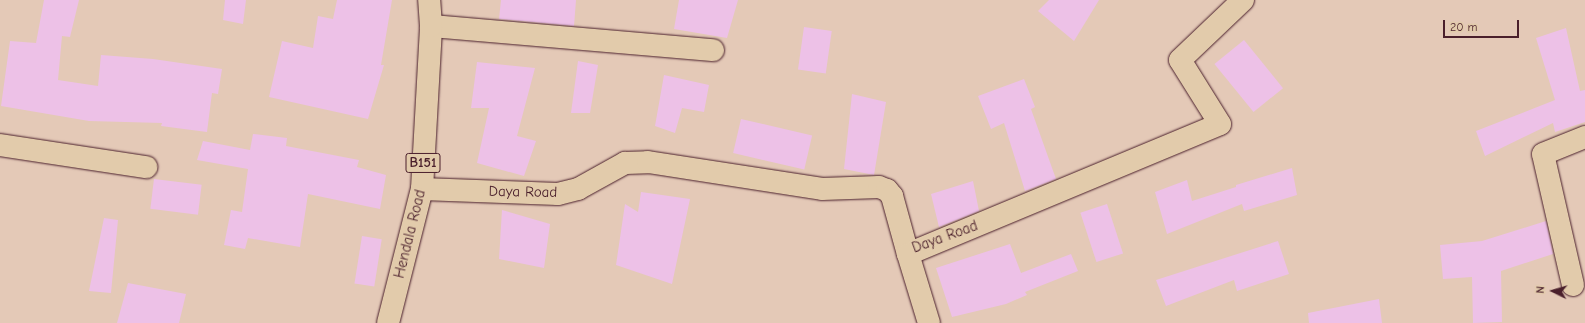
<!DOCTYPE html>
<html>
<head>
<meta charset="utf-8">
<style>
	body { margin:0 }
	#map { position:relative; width:1585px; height:323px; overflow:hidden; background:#e4c9b7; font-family:"Comic Neue",sans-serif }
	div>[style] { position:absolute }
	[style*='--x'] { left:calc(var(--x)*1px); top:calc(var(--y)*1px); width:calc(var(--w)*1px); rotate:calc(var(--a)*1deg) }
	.building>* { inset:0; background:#edc1e7; transform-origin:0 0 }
	.roads { filter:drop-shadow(0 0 1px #4a1f2b) drop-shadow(0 0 1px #4a1f2b) }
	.minor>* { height:22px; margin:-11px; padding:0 11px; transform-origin:11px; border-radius:11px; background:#e2cbab }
	.major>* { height:22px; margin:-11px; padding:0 11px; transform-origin:11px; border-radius:11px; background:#e2cbab }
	span { translate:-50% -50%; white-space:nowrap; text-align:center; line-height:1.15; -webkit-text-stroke:3px #e2cbab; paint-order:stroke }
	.shield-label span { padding:1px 3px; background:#e2cbab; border:1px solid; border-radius:3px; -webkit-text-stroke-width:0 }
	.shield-label { font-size:14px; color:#4a1f2b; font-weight:700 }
	.street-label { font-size:15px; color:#4a1f2b }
	.north { position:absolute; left:1533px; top:271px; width:40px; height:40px; -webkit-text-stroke:3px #e2cbab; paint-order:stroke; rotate:275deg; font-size:11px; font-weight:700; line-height:16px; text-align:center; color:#4a1f2b }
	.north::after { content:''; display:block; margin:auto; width:14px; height:18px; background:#4a1f2b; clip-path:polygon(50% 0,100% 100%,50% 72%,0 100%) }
	.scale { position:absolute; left:1443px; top:20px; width:76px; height:18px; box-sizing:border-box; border:2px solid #4a1f2b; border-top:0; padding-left:5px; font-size:12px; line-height:14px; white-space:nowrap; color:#4a1f2b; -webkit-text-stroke:3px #e2cbab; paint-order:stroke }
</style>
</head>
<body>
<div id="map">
	<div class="building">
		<i style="clip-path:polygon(44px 0,79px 0,70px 37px,62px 36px,58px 80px,98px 86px,101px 55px,153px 59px,222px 69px,218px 94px,212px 93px,207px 132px,161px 126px,162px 123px,89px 121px,1px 106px,10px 41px,36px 43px)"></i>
		<i style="clip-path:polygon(225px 0,246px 0,243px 24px,223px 20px)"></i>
		<i style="clip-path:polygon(337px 0,392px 0,381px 65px,384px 65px,368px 119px,269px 97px,282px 41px,313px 48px,318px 16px,333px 19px)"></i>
		<i style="clip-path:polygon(501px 0,576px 0,574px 26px,499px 19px)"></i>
		<i style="clip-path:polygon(679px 0,738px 0,727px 38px,674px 29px)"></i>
		<i style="clip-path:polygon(1049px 0,1099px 0,1074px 41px,1038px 11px)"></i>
		<i style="left:804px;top:27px;width:28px;height:43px;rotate:8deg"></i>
		<i style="clip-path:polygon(1566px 28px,1580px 91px,1585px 90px,1585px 122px,1555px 132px,1553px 123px,1485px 156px,1476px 131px,1555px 100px,1536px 38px)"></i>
		<i style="left:1244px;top:40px;width:62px;height:38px;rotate:51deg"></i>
		<i style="clip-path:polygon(578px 61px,598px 65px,590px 113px,571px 113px)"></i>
		<i style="clip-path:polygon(477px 62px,535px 68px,517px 136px,536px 141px,524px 176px,477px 163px,489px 108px,471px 108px)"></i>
		<i style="clip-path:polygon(664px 75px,709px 85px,704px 112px,682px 108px,675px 133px,655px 126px)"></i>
		<i style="clip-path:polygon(1024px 79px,1035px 107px,1031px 109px,1056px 179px,1025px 191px,1004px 123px,991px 129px,978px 96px)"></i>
		<i style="clip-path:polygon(852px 94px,886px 102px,874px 175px,844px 169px)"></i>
		<i style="left:741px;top:119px;width:73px;height:35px;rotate:13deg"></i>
		<i style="clip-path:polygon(253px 134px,287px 138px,286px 146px,359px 160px,357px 167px,386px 175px,380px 209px,308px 194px,300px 247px,248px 238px,245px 249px,224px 245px,231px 210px,242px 212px,248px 169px,197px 160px,203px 141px,250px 150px)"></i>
		<i style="clip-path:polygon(1292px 168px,1297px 195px,1244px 211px,1242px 204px,1167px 234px,1155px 192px,1187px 180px,1192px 201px,1236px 187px,1236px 185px)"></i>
		<i style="left:154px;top:179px;width:48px;height:30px;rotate:7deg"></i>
		<i style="clip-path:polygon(973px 181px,979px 211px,939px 227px,931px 194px)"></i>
		<i style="clip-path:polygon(641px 192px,690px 199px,672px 284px,616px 265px,625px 204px,638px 212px)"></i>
		<i style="left:1107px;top:204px;width:52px;height:28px;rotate:72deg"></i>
		<i style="clip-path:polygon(502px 210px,550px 224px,544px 268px,499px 259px)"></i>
		<i style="clip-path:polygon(104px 218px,118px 220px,111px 293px,89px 291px)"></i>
		<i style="clip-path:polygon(1546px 221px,1553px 254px,1501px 271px,1502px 322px,1473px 323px,1472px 277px,1443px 279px,1440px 245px,1482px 241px)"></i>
		<i style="left:362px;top:236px;width:20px;height:48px;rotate:9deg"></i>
		<i style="clip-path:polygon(1278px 241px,1289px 274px,1237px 291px,1234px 280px,1166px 306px,1156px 280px)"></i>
		<i style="clip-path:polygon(1010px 244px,1021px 273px,1071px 254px,1078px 271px,1025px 292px,1027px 295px,1006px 304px,952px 317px,936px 268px)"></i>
		<i style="clip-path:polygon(128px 283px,186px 294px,179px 323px,117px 323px)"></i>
		<i style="clip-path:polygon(1379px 299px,1382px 323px,1309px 323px,1308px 313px)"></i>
	</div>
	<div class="roads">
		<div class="minor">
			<i style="--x:431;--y:26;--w:283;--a:4.9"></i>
			<i style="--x:0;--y:145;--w:148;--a:8.6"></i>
			<i style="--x:422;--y:189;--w:136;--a:2.1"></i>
			<i style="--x:558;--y:194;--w:21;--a:-14"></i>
			<i style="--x:578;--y:189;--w:54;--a:-29"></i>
			<i style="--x:625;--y:163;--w:23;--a:-2"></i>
			<i style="--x:648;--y:162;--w:176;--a:8.8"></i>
			<i style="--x:822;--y:189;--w:57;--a:-2"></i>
			<i style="--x:879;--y:187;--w:9;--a:21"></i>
			<i style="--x:887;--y:190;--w:8;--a:50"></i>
			<i style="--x:892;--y:196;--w:60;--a:74.6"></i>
			<i style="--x:908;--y:254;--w:338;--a:-22.6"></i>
			<i style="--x:1220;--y:124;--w:75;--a:-122"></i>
			<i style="--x:1180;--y:60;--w:87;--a:-43.6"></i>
			<i style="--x:908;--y:254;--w:72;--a:73.1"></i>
			<i style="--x:1573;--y:285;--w:134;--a:-102.9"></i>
			<i style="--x:1543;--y:154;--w:45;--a:-22"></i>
		</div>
		<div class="major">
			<i style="--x:388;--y:323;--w:138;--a:-75.8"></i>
			<i style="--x:422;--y:189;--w:163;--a:-86.8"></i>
			<i style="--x:431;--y:26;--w:26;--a:-94"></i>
		</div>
	</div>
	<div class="shield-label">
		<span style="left:423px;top:163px">B151</span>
	</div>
	<div class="street-label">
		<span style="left:523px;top:192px;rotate:1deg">Daya Road</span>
		<span style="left:410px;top:234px;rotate:-76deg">Hendala Road</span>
		<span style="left:945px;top:237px;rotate:-20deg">Daya Road</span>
	</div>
	<div class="north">N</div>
	<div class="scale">20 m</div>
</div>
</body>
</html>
